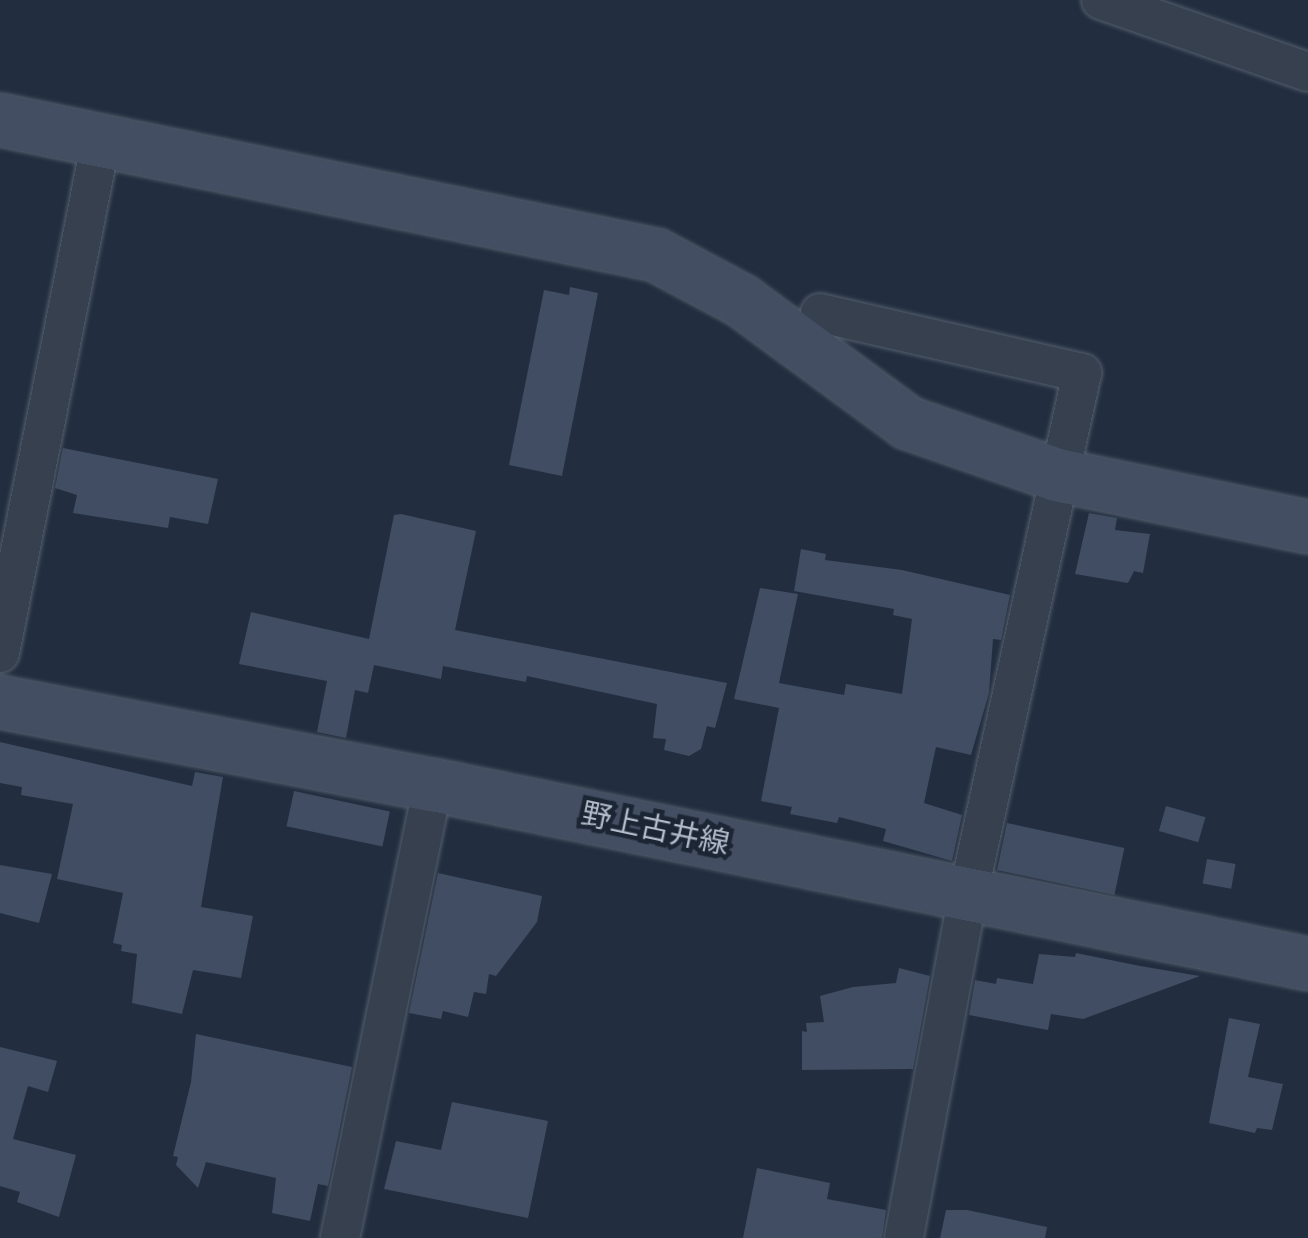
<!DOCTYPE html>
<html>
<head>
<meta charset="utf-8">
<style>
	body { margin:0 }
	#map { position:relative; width:1308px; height:1238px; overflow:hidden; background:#222e3f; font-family:Signika,"Noto Sans JP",sans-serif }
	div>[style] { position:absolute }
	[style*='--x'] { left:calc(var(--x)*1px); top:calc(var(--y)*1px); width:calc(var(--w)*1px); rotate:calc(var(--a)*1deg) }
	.building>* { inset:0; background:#404d62; transform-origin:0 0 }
	.roads { filter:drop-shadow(0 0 2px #545e6d) drop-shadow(0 0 2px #545e6d) }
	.street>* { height:38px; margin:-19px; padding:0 19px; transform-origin:19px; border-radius:19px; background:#36404f }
	.secondary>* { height:52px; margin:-26px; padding:0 26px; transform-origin:26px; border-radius:26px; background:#444e62 }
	span { translate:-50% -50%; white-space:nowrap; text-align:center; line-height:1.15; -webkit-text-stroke:9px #1b2534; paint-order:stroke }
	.street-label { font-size:30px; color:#b2bbca }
</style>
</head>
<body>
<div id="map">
	<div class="building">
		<i style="clip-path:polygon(570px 287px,598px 293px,562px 476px,509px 465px,544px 290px,569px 295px)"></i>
		<i style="clip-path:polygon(63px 448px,218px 479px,208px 524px,170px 517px,168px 528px,73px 513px,77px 495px,55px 488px)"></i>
		<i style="clip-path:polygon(1089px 513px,1117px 518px,1115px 530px,1150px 534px,1143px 573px,1134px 571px,1128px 583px,1075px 574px)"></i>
		<i style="clip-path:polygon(401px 514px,476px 531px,455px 630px,727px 683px,715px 728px,707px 726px,701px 749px,689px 756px,664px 750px,666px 739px,653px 738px,657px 704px,527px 676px,526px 682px,443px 666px,441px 679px,374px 665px,368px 693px,355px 690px,346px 738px,317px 732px,327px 681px,239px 664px,251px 612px,369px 639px,394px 515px)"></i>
		<i style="clip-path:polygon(801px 549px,826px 554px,825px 560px,902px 570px,1010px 595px,1001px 640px,993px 639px,989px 693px,971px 755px,936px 747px,924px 803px,962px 815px,952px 861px,883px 841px,886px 829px,839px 817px,837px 823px,790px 814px,792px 807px,761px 801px,779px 708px,734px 699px,760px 588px,798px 594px,779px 683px,844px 695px,846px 684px,902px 694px,912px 619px,893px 615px,894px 609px,794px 591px)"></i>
		<i style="clip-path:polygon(0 742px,192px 786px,195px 772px,223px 777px,201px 907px,253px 916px,241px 978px,193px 970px,182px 1014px,132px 1003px,137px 954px,121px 951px,122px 945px,113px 943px,123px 893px,57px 879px,73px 804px,21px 795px,22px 787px,0 783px)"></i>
		<i style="left:294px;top:791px;width:98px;height:36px;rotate:12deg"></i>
		<i style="left:1166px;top:806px;width:41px;height:26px;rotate:16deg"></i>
		<i style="left:1007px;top:823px;width:120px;height:48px;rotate:12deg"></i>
		<i style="left:1207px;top:859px;width:29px;height:25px;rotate:10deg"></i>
		<i style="clip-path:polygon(0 865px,52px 874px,39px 923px,0 913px)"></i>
		<i style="clip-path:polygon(438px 873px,542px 896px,537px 922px,496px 976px,489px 974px,486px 994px,474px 992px,468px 1017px,443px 1011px,441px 1019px,409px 1013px)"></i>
		<i style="clip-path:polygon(1076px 953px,1140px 966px,1200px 976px,1083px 1019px,1051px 1014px,1048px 1030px,969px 1015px,975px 980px,996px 984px,997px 978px,1033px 984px,1039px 954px,1075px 957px)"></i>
		<i style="clip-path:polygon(899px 968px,930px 976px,913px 1069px,802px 1070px,802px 1031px,807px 1032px,806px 1023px,824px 1022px,820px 996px,853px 987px,896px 983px)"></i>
		<i style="clip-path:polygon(1229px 1018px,1260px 1024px,1248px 1077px,1283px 1084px,1272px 1130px,1257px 1128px,1255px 1133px,1209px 1123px)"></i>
		<i style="clip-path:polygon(196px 1034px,352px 1067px,328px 1186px,318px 1184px,310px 1221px,272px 1213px,276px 1178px,206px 1162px,198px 1188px,176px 1165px,178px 1157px,173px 1156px,191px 1082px)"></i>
		<i style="clip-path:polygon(0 1047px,57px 1061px,48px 1092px,28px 1086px,13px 1139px,76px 1155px,59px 1217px,17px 1202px,20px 1192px,0 1186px)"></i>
		<i style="clip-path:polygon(452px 1102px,548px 1121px,528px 1218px,384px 1189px,396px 1141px,441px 1150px)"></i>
		<i style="clip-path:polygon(757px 1168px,830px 1183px,827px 1199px,886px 1210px,882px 1238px,743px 1238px)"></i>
		<i style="clip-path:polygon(946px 1210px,967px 1210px,1047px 1227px,1045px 1238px,940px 1238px)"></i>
	</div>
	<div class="roads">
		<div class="street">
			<i style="--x:1101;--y:0;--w:219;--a:19.2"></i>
			<i style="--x:820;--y:313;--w:269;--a:12.9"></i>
			<i style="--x:1082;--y:373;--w:534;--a:102.32"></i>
			<i style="--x:968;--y:895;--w:349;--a:100.6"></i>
			<i style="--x:0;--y:653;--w:523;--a:-78.86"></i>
			<i style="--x:340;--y:1238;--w:462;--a:-78.4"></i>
		</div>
		<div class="secondary">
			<i style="--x:0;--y:120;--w:670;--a:11.63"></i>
			<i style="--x:656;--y:255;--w:98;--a:28.1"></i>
			<i style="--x:742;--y:301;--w:206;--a:36.3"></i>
			<i style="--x:908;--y:423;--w:158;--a:19.2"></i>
			<i style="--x:1057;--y:475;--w:256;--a:11.7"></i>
			<i style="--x:0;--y:702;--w:441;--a:10.9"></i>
			<i style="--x:433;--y:785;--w:893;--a:11.56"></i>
		</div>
	</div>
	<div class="street-label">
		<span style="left:655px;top:830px;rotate:12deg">野上古井線</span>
	</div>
</div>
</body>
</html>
